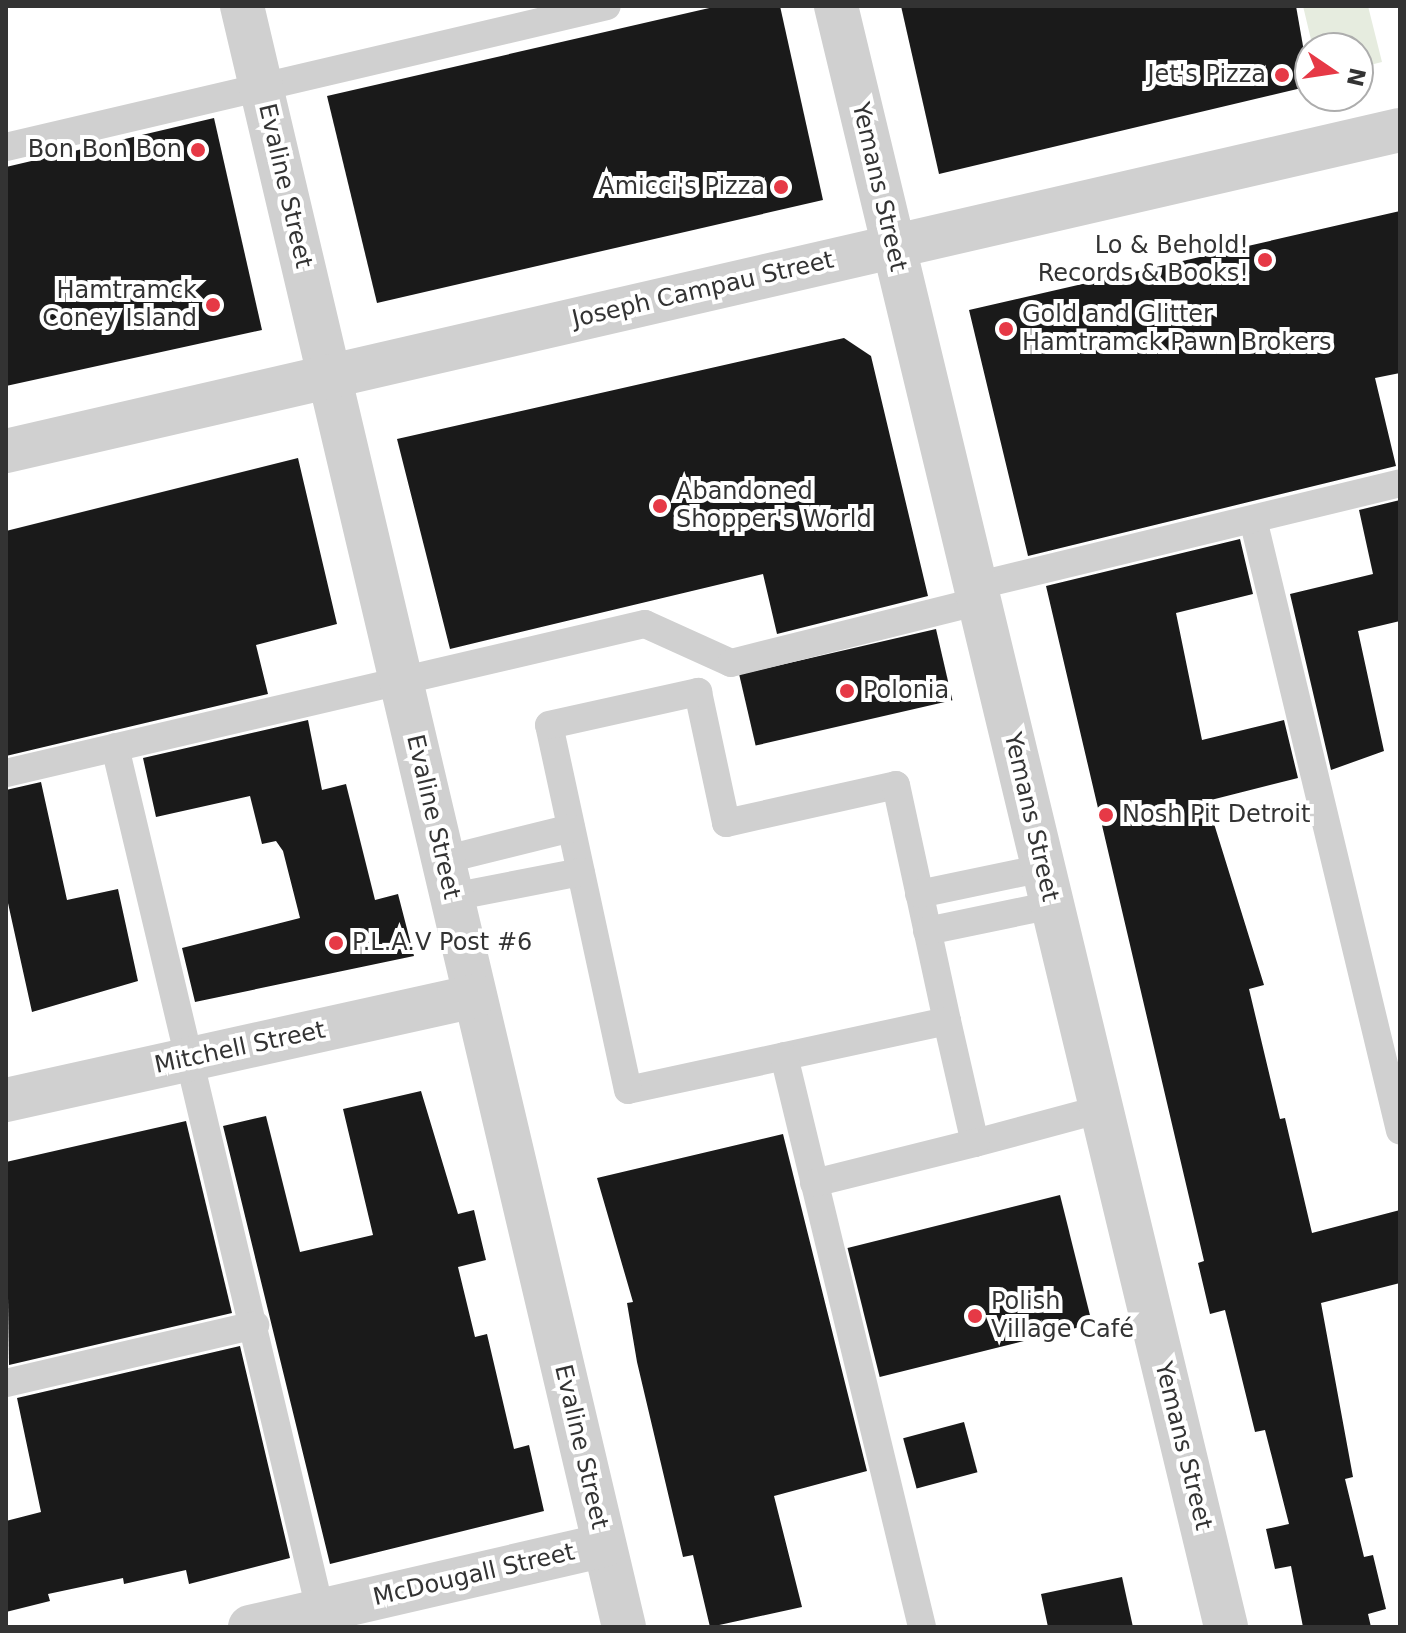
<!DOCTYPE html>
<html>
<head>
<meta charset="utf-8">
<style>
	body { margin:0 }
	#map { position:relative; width:1406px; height:1633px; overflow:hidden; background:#fff; font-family:"DejaVu Sans",sans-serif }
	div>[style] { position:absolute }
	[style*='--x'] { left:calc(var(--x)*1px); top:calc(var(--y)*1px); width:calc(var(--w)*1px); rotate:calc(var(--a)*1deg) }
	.green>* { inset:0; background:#e6ecdf }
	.building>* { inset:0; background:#1a1a1a; transform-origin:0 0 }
	.service>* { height:28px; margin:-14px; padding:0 14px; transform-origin:14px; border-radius:14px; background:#d0d0d0 }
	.minor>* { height:44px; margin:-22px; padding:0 22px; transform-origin:22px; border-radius:22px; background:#d0d0d0 }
	.tertiary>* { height:44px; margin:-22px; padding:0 22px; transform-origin:22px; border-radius:22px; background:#d0d0d0 }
	.dots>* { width:22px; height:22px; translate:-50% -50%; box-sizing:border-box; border:4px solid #fff; border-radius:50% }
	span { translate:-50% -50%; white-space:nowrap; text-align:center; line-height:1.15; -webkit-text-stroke:8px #fff; paint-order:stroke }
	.poi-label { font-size:24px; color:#333 }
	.right { translate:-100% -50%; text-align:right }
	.left { translate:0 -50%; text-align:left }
	.street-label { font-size:24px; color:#333 }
	.frame { position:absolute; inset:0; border:8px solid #333; pointer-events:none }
	.north { position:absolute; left:1294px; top:32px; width:80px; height:80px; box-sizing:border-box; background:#fff; border:2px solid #adadad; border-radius:50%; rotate:103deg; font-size:22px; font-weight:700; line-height:32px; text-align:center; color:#333 }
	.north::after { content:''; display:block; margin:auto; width:28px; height:36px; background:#e63946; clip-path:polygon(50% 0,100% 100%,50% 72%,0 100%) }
</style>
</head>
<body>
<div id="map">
	<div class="green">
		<i style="clip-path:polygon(1303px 6px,1368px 6px,1382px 62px,1358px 68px,1358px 48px,1313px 48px)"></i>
	</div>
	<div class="building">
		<i style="clip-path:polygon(718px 6px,780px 6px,823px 200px,377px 303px,327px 96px)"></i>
		<i style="clip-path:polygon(901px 6px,1296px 6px,1310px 86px,939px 174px)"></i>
		<i style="clip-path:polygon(214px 118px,262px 330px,6px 386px,6px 167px)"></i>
		<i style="clip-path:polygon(1400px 211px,1400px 373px,1375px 378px,1396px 466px,1028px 556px,969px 310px)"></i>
		<i style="clip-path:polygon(844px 338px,871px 356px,928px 596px,777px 634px,763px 574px,450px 649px,397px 439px)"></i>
		<i style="clip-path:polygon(298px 458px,337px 624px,256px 645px,268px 694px,6px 756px,6px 531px)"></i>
		<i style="clip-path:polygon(1400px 500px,1400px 621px,1358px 631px,1384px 751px,1331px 770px,1290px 594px,1373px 574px,1359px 510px)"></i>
		<i style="clip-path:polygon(1240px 539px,1253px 594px,1176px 613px,1202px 740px,1284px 720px,1298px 778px,1207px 801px,1264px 985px,1249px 989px,1280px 1119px,1285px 1118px,1312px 1233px,1400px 1210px,1400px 1283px,1321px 1303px,1353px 1477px,1345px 1479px,1364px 1557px,1373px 1555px,1386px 1609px,1368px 1614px,1371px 1627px,1303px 1627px,1291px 1566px,1275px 1569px,1266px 1529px,1289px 1524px,1265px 1430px,1255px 1432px,1225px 1310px,1210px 1314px,1198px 1263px,1204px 1261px,1046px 586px)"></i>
		<i style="left:936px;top:629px;width:73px;height:202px;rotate:77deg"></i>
		<i style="clip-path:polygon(308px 720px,322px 790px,346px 784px,375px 900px,398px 894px,414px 956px,195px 1002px,182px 948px,300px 918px,283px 851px,276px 841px,262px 844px,250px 796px,156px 817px,143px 758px)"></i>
		<i style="clip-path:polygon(41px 782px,67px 900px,118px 889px,138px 981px,32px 1012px,6px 894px,6px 790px)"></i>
		<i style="clip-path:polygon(421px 1091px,458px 1214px,474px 1210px,486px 1260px,458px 1267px,475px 1337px,487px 1334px,514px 1449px,529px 1445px,544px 1511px,330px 1564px,223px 1126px,266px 1116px,300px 1252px,373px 1235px,343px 1109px)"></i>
		<i style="clip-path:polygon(186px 1121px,232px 1313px,9px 1365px,6px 1162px)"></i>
		<i style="clip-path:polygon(783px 1134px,867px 1471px,774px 1496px,802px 1607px,710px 1627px,693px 1555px,683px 1557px,637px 1362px,627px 1303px,633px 1302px,597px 1178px)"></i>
		<i style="left:1060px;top:1195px;width:133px;height:219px;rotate:76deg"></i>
		<i style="clip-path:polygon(240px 1346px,290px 1558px,189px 1584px,186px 1570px,124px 1584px,123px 1578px,48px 1594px,50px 1601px,6px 1612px,6px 1521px,41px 1512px,17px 1398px)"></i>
		<i style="left:964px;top:1422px;width:52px;height:63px;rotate:75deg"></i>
		<i style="clip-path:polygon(1122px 1577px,1133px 1627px,1048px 1627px,1041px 1594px)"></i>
	</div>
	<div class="service">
		<i style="--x:6;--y:147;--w:617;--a:-13.2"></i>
		<i style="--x:1253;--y:519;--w:629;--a:76.49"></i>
		<i style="--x:975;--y:586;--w:437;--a:-13.6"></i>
		<i style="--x:698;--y:692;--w:134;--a:77.9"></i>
		<i style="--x:726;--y:823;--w:174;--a:-12.6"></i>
		<i style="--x:896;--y:785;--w:241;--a:77.8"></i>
		<i style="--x:947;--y:1021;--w:326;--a:167.8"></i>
		<i style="--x:628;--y:1090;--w:373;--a:-102.2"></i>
		<i style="--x:549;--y:725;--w:153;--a:-12.5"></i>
		<i style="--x:115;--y:747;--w:904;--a:76.63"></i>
		<i style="--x:6;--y:773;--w:656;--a:-13.13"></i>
		<i style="--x:645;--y:624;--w:94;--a:24.4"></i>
		<i style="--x:731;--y:663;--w:256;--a:-14"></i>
		<i style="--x:443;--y:860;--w:132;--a:-14"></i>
		<i style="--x:919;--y:894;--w:127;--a:-11.8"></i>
		<i style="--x:452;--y:897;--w:131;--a:-11"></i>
		<i style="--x:927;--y:931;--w:128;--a:-11.7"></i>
		<i style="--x:947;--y:1021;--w:125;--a:77.1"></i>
		<i style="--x:975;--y:1143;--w:131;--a:-15"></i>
		<i style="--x:784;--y:1056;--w:587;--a:76.41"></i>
		<i style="--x:814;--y:1183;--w:166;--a:-14"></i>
		<i style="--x:6;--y:1383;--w:256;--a:-13.1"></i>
	</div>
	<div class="minor">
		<i style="--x:242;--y:6;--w:1665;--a:76.74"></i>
		<i style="--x:836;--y:6;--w:1667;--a:76.47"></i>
		<i style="--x:6;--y:1100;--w:480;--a:-12.5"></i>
		<i style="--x:250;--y:1627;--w:363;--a:-13"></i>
	</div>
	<div class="tertiary">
		<i style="--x:6;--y:451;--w:1430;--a:-12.97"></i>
	</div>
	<div class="dots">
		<i style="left:1282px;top:75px;background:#e63946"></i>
		<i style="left:198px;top:150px;background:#e63946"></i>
		<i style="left:781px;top:187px;background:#e63946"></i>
		<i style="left:1265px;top:260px;background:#e63946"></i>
		<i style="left:213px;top:305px;background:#e63946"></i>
		<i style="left:1006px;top:329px;background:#e63946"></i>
		<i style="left:660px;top:506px;background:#e63946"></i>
		<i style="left:847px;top:691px;background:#e63946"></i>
		<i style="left:1106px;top:815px;background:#e63946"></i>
		<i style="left:336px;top:943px;background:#e63946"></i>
		<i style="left:975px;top:1316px;background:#e63946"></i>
	</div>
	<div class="poi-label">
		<span class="right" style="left:1266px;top:75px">Jet's Pizza</span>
		<span class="right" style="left:182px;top:150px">Bon Bon Bon</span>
		<span class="right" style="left:765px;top:187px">Amicci's Pizza</span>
		<span class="right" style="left:1249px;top:260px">Lo &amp; Behold!<br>Records &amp; Books!</span>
		<span class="right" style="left:197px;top:305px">Hamtramck<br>Coney Island</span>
		<span class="left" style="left:1022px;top:329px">Gold and Glitter<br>Hamtramck Pawn Brokers</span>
		<span class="left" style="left:676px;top:506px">Abandoned<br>Shopper's World</span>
		<span class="left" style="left:863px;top:691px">Polonia</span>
		<span class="left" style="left:1122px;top:815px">Nosh Pit Detroit</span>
		<span class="left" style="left:352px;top:943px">P.L.A.V Post #6</span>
		<span class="left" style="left:991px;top:1316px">Polish<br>Village Café</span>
	</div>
	<div class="street-label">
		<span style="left:285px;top:186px;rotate:77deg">Evaline Street</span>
		<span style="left:879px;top:187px;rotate:77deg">Yemans Street</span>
		<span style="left:703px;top:290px;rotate:-13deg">Joseph Campau Street</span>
		<span style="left:433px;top:817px;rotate:77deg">Evaline Street</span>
		<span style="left:1031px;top:817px;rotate:77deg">Yemans Street</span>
		<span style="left:240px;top:1048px;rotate:-12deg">Mitchell Street</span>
		<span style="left:1183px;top:1446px;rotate:76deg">Yemans Street</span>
		<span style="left:581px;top:1447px;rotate:77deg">Evaline Street</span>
		<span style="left:474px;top:1575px;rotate:-13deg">McDougall Street</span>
	</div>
	<div class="frame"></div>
	<div class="north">N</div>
</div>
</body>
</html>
